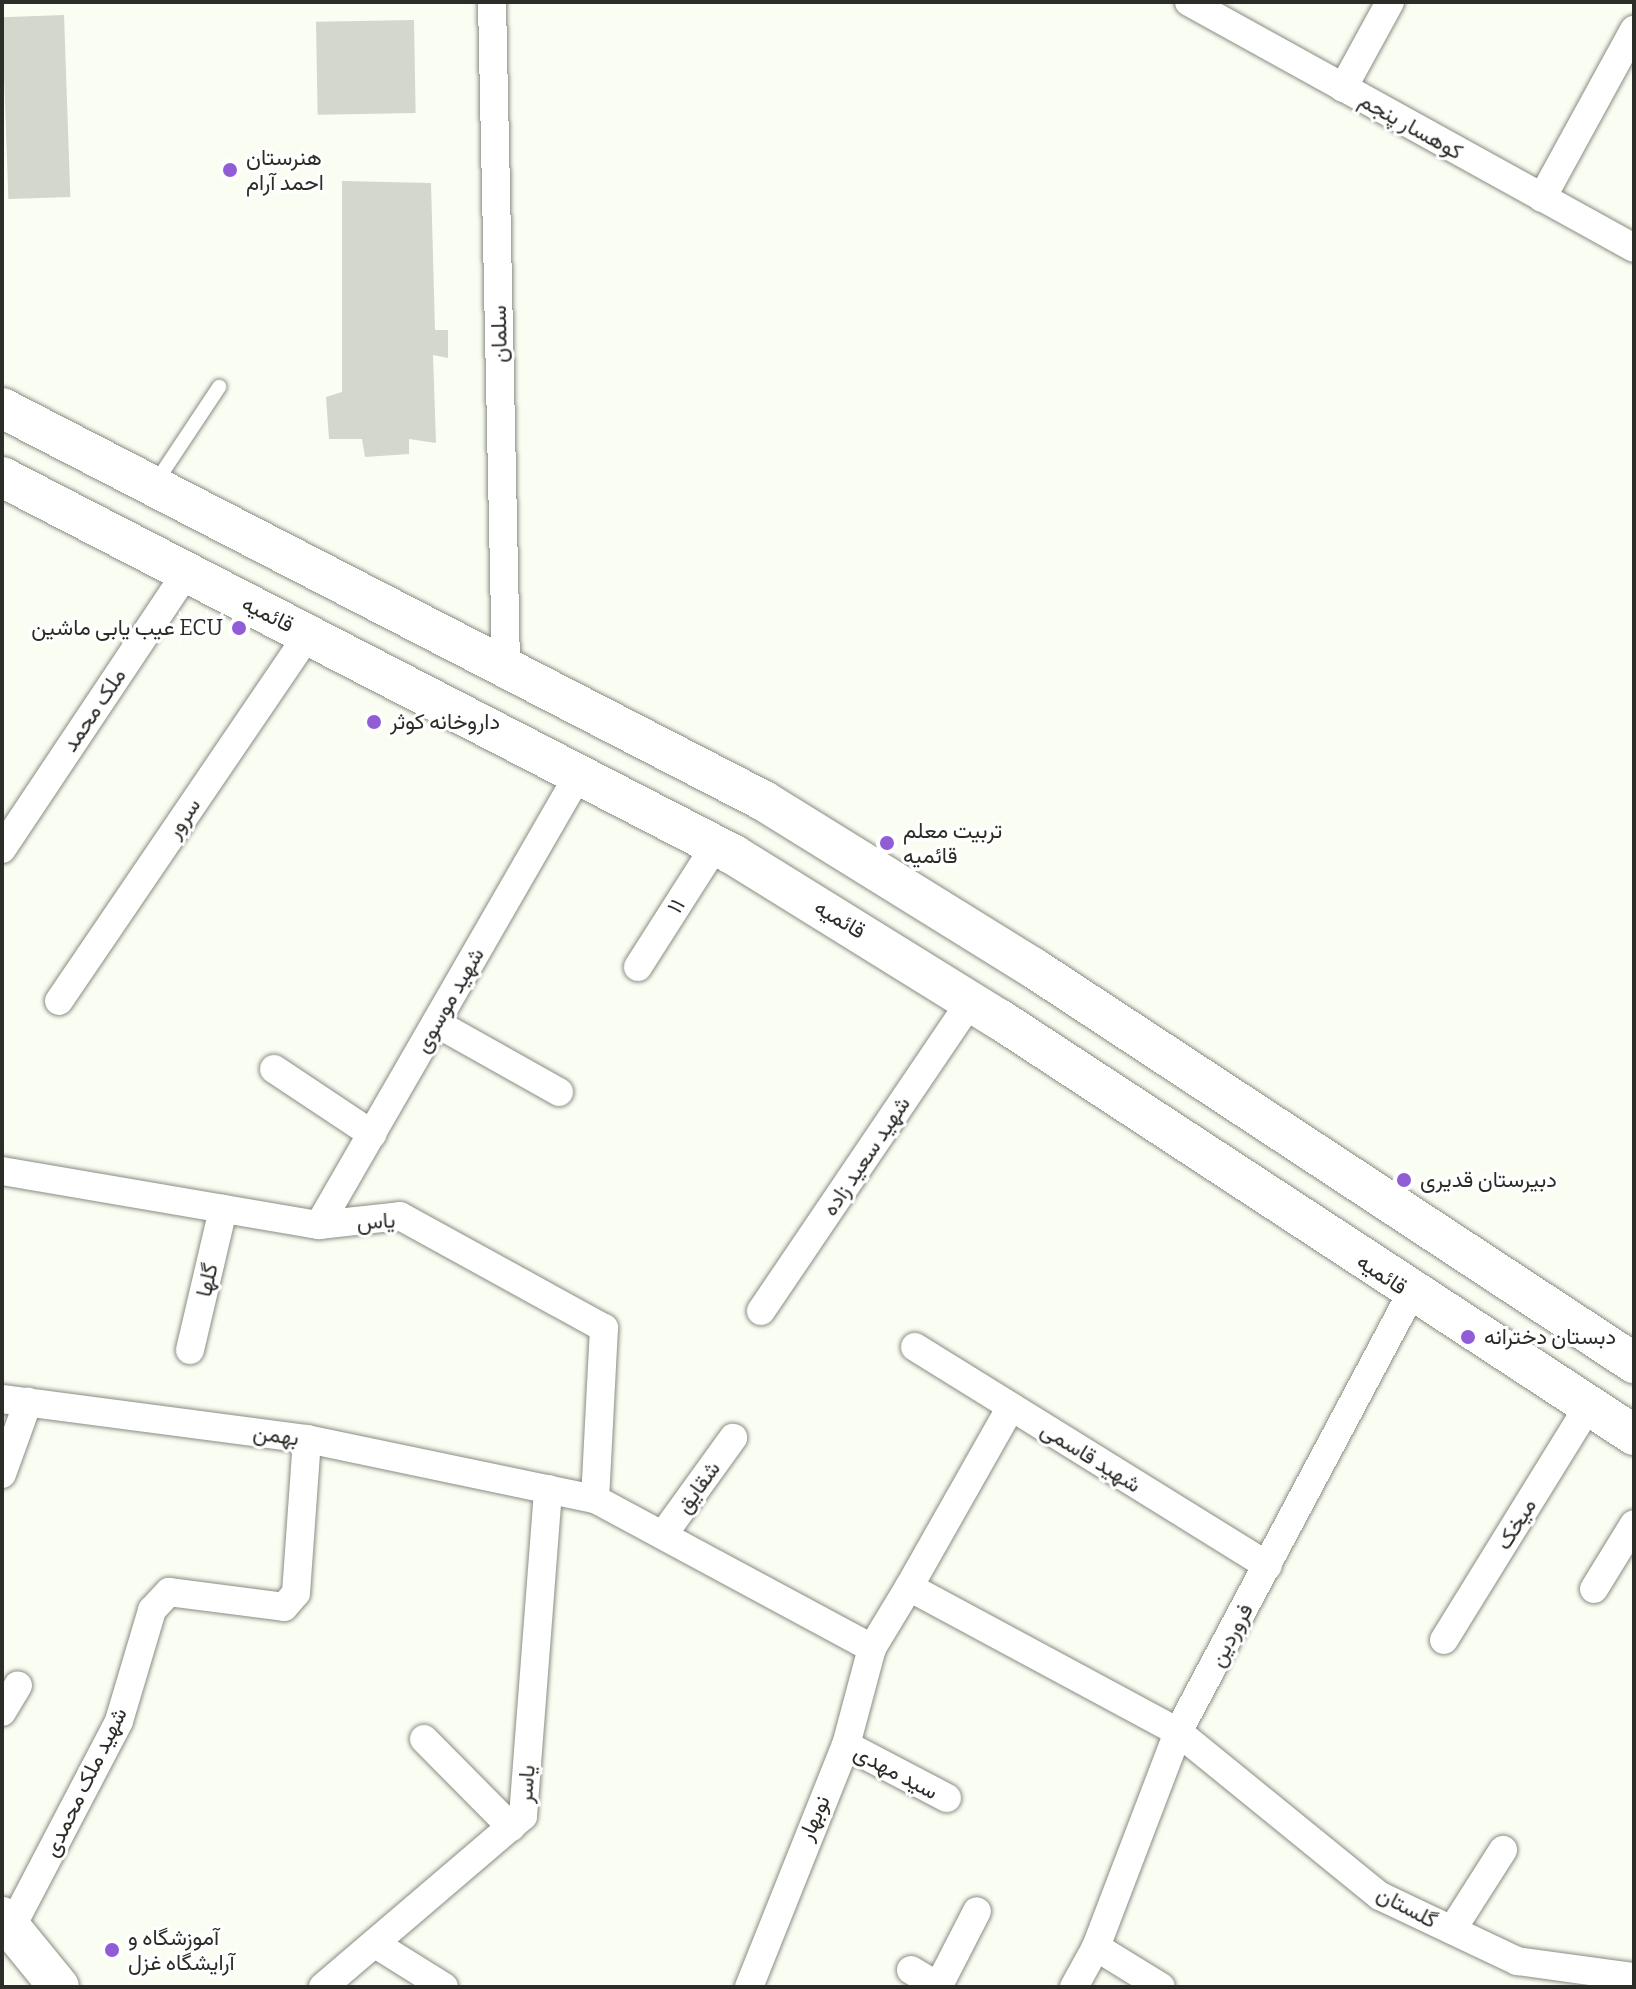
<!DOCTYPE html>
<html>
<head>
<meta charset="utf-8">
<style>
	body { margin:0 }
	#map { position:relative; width:1636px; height:1989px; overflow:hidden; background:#f9fdf2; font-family:Bitter,Vazirmatn,serif }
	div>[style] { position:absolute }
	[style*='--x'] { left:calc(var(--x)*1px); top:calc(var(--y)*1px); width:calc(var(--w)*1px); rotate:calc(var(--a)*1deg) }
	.building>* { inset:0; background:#d4d7cc; transform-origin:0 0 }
	.roads { filter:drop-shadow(0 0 2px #898c82) drop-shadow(0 0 2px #898c82) }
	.lane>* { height:14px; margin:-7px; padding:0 7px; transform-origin:7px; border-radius:7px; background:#fff }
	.street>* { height:28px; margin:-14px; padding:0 14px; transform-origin:14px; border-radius:14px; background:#fff }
	.secondary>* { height:40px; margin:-20px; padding:0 20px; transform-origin:20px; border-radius:20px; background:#fff }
	.dots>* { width:22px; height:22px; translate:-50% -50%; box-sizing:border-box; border:4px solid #fff; border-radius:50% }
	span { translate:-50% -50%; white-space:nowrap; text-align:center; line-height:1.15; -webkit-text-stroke:6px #fff; paint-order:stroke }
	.street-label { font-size:22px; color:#2c2d29 }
	.poi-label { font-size:22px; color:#2c2d29 }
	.left { translate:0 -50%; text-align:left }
	.right { translate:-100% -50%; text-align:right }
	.frame { position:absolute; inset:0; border:4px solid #2c2d29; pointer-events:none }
</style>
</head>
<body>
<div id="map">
	<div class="building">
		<i style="left:64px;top:15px;width:182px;height:62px;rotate:88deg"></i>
		<i style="left:414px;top:20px;width:93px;height:98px;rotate:89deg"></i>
		<i style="clip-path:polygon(342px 181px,431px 183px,435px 330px,448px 330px,448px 358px,433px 355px,436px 443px,409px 439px,409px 454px,365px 457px,362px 439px,329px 439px,326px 397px,342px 392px)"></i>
	</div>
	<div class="roads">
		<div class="lane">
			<i style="--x:154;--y:485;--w:118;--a:-56.4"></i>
		</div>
		<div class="street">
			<i style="--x:492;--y:2;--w:665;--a:88.79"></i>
			<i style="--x:1189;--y:2;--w:508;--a:28.93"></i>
			<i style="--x:1343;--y:88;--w:98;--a:-61.3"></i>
			<i style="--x:1542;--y:198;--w:192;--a:-61.3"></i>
			<i style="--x:2;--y:849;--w:333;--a:-56.3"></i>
			<i style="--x:638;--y:967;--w:143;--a:-57.5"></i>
			<i style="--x:59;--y:1001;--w:443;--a:-55.8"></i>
			<i style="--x:436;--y:1023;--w:141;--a:29.3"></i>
			<i style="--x:274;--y:1069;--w:118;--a:33.6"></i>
			<i style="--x:2;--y:1171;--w:322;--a:9.7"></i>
			<i style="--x:319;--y:1225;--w:81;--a:-6.3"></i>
			<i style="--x:400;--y:1216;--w:233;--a:28.8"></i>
			<i style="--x:604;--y:1328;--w:171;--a:93"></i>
			<i style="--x:319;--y:1225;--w:521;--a:-60.04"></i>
			<i style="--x:761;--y:1311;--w:374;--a:-55.9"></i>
			<i style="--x:915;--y:1347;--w:415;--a:31.8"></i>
			<i style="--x:190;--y:1350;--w:145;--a:-76.8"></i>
			<i style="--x:2;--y:1399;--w:308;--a:7.5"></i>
			<i style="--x:307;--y:1439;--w:294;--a:11.8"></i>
			<i style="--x:595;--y:1499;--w:315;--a:28.3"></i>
			<i style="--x:872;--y:1648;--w:71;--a:-58.8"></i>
			<i style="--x:909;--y:1587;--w:306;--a:28.3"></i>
			<i style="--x:1178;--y:1732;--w:260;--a:39.1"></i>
			<i style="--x:1380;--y:1896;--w:152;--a:25.4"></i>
			<i style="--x:1517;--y:1961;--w:118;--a:7.8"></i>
			<i style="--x:2;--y:1474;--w:77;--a:-70.1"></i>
			<i style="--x:663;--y:1535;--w:120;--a:-54.2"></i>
			<i style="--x:909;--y:1587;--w:207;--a:-60.5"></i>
			<i style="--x:1594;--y:1589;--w:76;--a:-58.4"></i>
			<i style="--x:1444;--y:1640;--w:274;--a:-58.3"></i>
			<i style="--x:2;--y:1712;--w:31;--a:-59"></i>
			<i style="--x:424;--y:1739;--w:124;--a:45.3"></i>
			<i style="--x:846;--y:1745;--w:114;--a:27.7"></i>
			<i style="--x:11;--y:1928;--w:233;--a:-62.4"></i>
			<i style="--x:119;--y:1721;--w:116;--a:-73.4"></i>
			<i style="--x:152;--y:1610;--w:25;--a:-47"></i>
			<i style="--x:169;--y:1592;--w:116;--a:7.4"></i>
			<i style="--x:284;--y:1607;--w:18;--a:-49"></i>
			<i style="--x:296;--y:1593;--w:154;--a:-85.9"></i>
			<i style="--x:1452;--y:1930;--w:95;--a:-57.5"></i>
			<i style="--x:377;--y:1945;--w:79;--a:32.1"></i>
			<i style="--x:1096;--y:1947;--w:76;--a:31.6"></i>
			<i style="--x:911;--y:1970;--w:33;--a:31"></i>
			<i style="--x:323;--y:1987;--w:263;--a:-40.5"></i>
			<i style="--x:523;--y:1816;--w:328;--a:-85.6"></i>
			<i style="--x:749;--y:1987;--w:261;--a:-68.2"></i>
			<i style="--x:846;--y:1745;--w:100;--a:-75"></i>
			<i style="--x:938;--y:1987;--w:85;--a:-62.8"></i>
			<i style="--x:1074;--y:1987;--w:46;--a:-61.2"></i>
			<i style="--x:1096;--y:1947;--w:230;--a:-69.1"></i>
			<i style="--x:1178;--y:1732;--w:496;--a:-62"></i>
		</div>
		<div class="secondary">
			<i style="--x:2;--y:408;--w:857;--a:27.28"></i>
			<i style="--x:764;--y:801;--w:315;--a:31.8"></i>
			<i style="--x:1032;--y:967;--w:721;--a:33.34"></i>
			<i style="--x:2;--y:477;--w:824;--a:27.31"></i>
			<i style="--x:734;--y:855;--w:312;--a:31.8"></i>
			<i style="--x:999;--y:1019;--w:759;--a:33.23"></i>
			<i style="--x:2;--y:1917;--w:90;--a:50.8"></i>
		</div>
	</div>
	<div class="dots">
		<i style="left:230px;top:170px;background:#915dd6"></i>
		<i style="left:239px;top:628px;background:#915dd6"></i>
		<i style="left:374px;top:722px;background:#915dd6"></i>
		<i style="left:887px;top:843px;background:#915dd6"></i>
		<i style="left:1404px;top:1180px;background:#915dd6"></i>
		<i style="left:1468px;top:1337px;background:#915dd6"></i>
		<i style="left:112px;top:1950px;background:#915dd6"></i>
	</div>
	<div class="street-label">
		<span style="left:1411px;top:126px;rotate:29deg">کوهسار پنجم</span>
		<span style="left:499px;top:334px;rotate:-91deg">سلمان</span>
		<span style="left:268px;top:614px;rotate:27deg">قائمیه</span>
		<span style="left:94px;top:710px;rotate:-56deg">ملک محمد</span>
		<span style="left:183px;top:818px;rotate:-56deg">سرور</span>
		<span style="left:676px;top:906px;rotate:-58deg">۱۱</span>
		<span style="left:840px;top:919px;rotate:31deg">قائمیه</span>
		<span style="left:449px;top:1000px;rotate:-60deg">شهید موسوی</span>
		<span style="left:866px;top:1156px;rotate:-56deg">شهید سعید زاده</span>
		<span style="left:376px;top:1221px;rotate:-3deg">یاس</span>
		<span style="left:1382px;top:1274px;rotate:34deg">قائمیه</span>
		<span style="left:207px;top:1280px;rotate:-77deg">گلها</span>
		<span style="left:276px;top:1435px;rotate:8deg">بهمن</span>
		<span style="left:1091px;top:1457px;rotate:32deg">شهید قاسمی</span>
		<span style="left:698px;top:1487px;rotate:-54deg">شقایق</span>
		<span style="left:1516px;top:1524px;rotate:-58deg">میخک</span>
		<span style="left:1231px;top:1635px;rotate:-62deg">فروردین</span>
		<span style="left:896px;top:1772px;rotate:28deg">سید مهدی</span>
		<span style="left:85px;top:1782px;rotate:-64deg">شهید ملک محمدی</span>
		<span style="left:526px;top:1784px;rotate:-86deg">یاسر</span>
		<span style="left:814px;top:1818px;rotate:-66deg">نوبهار</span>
		<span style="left:1407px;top:1907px;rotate:28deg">گلستان</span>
	</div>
	<div class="poi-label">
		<span class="left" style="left:246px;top:170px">هنرستان<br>احمد آرام</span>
		<span class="right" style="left:223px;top:628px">عیب یابی ماشین ECU</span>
		<span class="left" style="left:390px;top:722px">داروخانه کوثر</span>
		<span class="left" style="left:903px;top:843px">تربیت معلم<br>قائمیه</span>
		<span class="left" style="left:1420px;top:1180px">دبیرستان قدیری</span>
		<span class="left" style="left:1484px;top:1337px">دبستان دخترانه</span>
		<span class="left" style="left:128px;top:1950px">آموزشگاه و<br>آرایشگاه غزل</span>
	</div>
	<div class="frame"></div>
</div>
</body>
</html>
